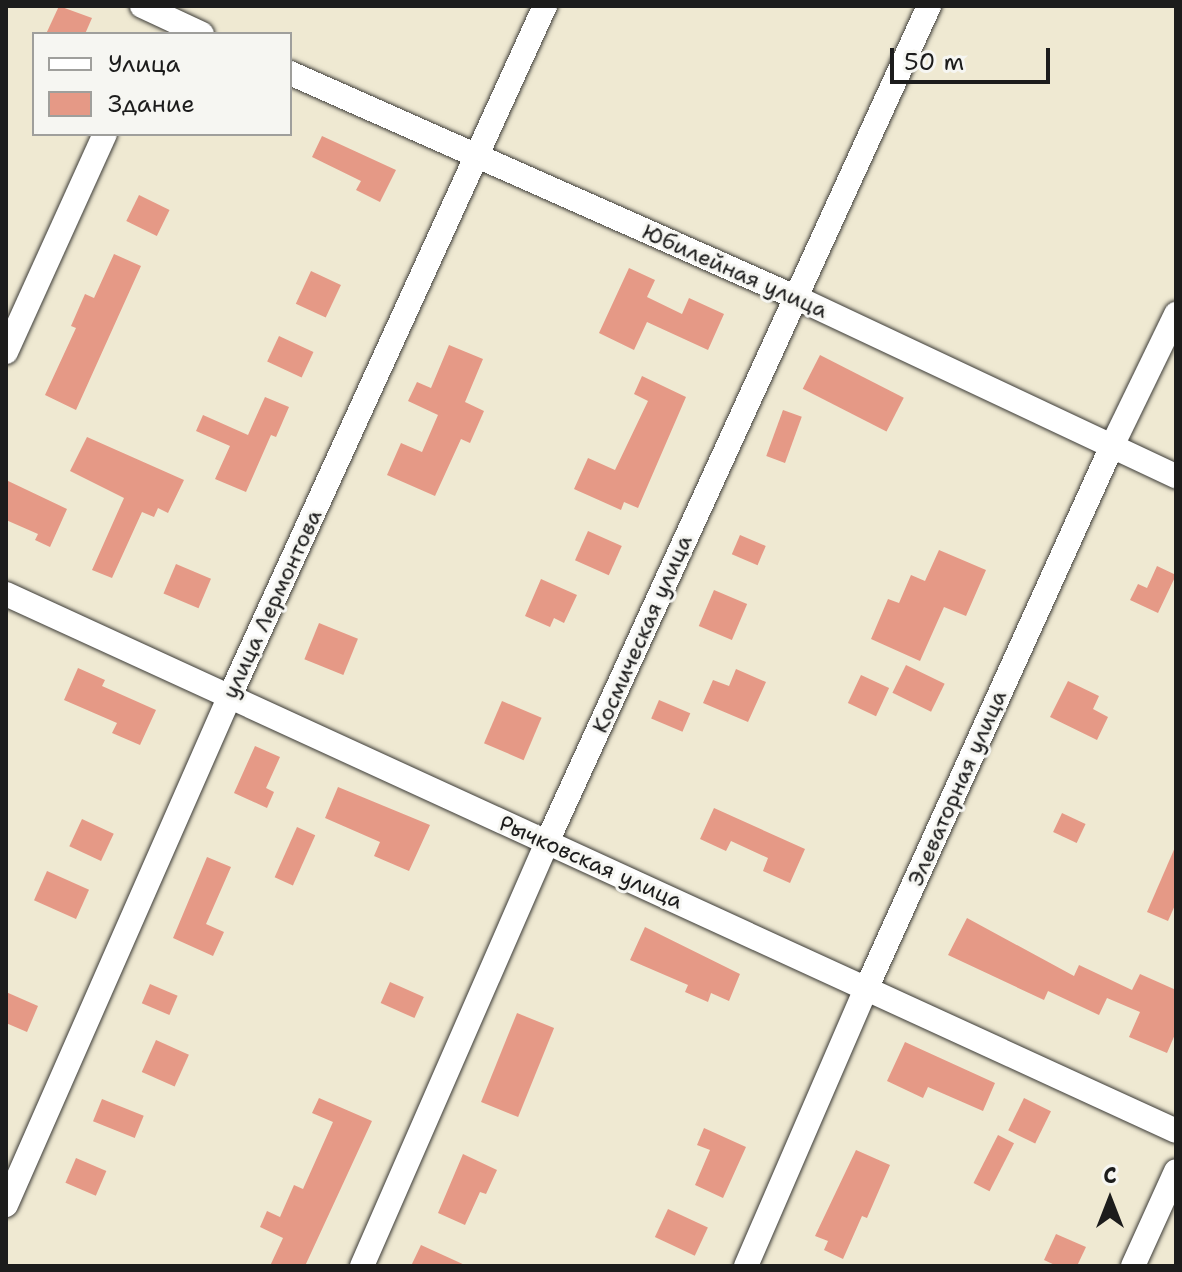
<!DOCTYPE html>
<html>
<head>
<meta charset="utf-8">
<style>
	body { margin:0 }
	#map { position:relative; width:1182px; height:1272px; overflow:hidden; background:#efe9d2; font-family:"Shantell Sans",sans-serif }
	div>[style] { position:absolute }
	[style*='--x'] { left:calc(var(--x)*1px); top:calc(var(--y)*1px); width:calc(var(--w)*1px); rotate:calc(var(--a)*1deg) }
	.building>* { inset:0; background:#e59986; transform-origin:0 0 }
	.roads { filter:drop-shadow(0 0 2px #3c3b37) drop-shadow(0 0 2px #3c3b37) }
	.street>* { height:24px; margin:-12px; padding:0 12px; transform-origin:12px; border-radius:12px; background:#fff }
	span { translate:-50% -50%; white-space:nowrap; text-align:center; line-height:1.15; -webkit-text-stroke:6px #f6f6f2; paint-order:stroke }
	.street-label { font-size:22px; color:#1c1c1c }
	.frame { position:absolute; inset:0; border:8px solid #1c1c1c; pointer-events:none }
	.legend { position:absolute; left:32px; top:32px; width:260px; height:104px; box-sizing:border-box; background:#f6f6f2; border:2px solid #9f9f9c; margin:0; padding:10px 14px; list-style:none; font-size:24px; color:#1c1c1c }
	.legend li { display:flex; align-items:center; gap:16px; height:40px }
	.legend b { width:40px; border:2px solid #9f9f9c }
	.north { position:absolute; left:1070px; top:1160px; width:80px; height:80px; -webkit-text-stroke:6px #f6f6f2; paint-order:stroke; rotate:0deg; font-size:22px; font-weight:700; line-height:32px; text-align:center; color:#1c1c1c }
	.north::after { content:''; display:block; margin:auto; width:28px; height:36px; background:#1c1c1c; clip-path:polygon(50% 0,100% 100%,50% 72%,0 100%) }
	.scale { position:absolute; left:890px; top:48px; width:160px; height:36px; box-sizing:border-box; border:4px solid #1c1c1c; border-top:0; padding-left:10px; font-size:24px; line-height:28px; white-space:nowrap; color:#1c1c1c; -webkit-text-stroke:6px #f6f6f2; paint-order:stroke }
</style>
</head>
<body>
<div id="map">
	<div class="building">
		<i style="clip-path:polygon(59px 6px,92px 18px,85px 34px,46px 34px)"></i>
		<i style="clip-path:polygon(322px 136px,396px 170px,380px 202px,356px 190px,361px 181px,312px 157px)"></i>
		<i style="left:139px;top:195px;width:34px;height:29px;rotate:26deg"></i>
		<i style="clip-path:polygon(114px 254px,141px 266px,76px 410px,45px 395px,76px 328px,71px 326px,85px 294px,94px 298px)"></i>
		<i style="clip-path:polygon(629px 268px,655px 280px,647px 297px,682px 314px,689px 298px,724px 314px,708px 350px,647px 322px,634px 350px,599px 333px)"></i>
		<i style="left:311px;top:271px;width:33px;height:36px;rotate:25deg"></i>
		<i style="left:279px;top:336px;width:38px;height:28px;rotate:25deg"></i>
		<i style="clip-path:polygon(449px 345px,483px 359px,465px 402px,484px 411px,470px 443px,461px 439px,435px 496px,387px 475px,401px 443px,422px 452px,438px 415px,408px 401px,417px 382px,431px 388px)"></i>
		<i style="left:820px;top:355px;width:94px;height:38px;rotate:27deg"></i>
		<i style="clip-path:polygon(642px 376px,686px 397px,638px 508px,624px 502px,621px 510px,574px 489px,588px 458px,615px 470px,648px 401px,634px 394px)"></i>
		<i style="clip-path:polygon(265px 397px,289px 407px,276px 437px,271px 435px,246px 492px,215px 479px,230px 446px,196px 431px,203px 415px,248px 435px)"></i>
		<i style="left:783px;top:410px;width:20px;height:49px;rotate:20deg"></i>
		<i style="clip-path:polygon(87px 437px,184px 480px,168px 513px,158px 508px,154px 517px,142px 512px,112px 578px,92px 570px,124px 498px,70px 471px)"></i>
		<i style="clip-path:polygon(6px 480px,67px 509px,50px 547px,35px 540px,38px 534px,6px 520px)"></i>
		<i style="left:588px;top:531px;width:37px;height:32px;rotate:24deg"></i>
		<i style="left:740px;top:535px;width:28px;height:21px;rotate:23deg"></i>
		<i style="clip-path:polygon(939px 550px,986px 570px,966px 616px,944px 607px,920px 661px,871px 639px,888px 599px,899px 603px,911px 575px,925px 581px)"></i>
		<i style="left:176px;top:564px;width:38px;height:32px;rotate:23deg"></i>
		<i style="clip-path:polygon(1157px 566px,1176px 575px,1158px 613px,1130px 600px,1138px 584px,1147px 588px)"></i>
		<i style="clip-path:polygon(541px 579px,577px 595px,564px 623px,554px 618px,550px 627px,525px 616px)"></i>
		<i style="left:714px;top:590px;width:36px;height:39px;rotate:23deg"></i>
		<i style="left:319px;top:623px;width:42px;height:39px;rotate:22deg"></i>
		<i style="left:906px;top:665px;width:43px;height:31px;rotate:26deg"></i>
		<i style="clip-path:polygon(78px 668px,105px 680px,102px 686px,156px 710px,140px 745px,112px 733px,117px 723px,64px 700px)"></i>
		<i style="clip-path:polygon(736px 669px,766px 682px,748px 722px,703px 703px,713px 680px,729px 686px)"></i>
		<i style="left:861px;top:675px;width:31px;height:31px;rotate:25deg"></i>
		<i style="clip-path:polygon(1068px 681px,1099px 696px,1093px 709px,1108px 717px,1097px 740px,1050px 717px)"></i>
		<i style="left:659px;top:700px;width:34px;height:20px;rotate:23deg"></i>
		<i style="left:502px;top:701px;width:43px;height:46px;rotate:23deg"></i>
		<i style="clip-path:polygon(255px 746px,280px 757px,266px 788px,274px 792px,267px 808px,234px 793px)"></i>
		<i style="clip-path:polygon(338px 787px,430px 825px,409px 871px,374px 856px,380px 842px,325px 818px)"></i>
		<i style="clip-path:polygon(714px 808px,805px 849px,790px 883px,763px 871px,768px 858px,731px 841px,726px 851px,700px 839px)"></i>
		<i style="left:1062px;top:813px;width:26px;height:21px;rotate:25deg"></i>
		<i style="left:82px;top:819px;width:35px;height:30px;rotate:25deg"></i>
		<i style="left:297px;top:827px;width:20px;height:55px;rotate:24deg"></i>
		<i style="clip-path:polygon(1176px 845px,1176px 903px,1168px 921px,1147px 912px)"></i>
		<i style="clip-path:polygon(207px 857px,231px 867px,206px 924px,224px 932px,213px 956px,173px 938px)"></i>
		<i style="left:47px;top:871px;width:46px;height:32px;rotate:24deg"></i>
		<i style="clip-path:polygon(967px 918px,1074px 976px,1079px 965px,1132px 990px,1140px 974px,1176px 990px,1176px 1032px,1167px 1053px,1129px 1037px,1140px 1012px,1107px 998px,1099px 1015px,1048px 991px,1044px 1000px,948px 955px)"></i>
		<i style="clip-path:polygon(645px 927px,740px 974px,729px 1001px,711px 993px,708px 1002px,685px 992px,688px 985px,630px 960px)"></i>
		<i style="left:390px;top:982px;width:37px;height:23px;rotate:24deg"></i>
		<i style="left:150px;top:984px;width:30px;height:21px;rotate:23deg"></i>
		<i style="clip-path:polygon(6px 992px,38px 1006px,27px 1032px,6px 1023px)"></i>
		<i style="left:517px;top:1013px;width:40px;height:96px;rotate:22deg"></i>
		<i style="left:156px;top:1040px;width:36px;height:35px;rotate:24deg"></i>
		<i style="clip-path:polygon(905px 1042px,995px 1083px,983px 1111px,928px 1087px,923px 1098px,887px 1081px)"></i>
		<i style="clip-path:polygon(319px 1098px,372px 1121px,305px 1266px,270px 1266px,283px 1238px,260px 1227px,267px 1211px,280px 1217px,294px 1185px,303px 1189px,333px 1122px,312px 1113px)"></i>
		<i style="left:1024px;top:1098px;width:30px;height:36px;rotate:26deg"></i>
		<i style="left:102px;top:1099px;width:45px;height:24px;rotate:22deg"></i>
		<i style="clip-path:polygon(704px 1128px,746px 1147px,723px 1198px,695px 1185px,710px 1150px,697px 1145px)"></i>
		<i style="left:998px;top:1135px;width:18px;height:54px;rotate:27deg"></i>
		<i style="clip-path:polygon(856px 1150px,890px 1165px,867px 1218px,862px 1216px,843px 1259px,824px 1250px,828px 1241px,815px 1236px)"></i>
		<i style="clip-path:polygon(463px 1154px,497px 1170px,486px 1194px,480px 1192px,465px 1225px,438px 1213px)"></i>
		<i style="left:76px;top:1158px;width:33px;height:27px;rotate:23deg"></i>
		<i style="left:668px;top:1209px;width:44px;height:31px;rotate:25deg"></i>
		<i style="clip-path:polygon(1056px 1234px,1086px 1247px,1077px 1266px,1057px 1266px,1044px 1260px)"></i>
		<i style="clip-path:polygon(421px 1245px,467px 1266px,411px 1266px)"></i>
	</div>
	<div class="roads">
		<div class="street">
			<i style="--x:142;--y:6;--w:66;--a:25"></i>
			<i style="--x:290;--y:73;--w:552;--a:23.92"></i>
			<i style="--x:795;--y:297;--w:421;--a:25.2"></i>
			<i style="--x:6;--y:352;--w:239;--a:-65.6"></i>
			<i style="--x:6;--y:594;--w:1287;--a:24.65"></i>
			<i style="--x:6;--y:1205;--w:554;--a:-66.26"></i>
			<i style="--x:229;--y:698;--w:761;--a:-65.46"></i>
			<i style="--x:362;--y:1266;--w:463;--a:-66.4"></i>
			<i style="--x:547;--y:842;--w:919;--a:-65.44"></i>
			<i style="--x:746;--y:1266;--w:304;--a:-66.6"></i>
			<i style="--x:867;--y:987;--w:594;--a:-65.64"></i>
			<i style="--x:1112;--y:446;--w:147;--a:-64.1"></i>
			<i style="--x:1133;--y:1266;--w:104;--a:-65.6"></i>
		</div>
	</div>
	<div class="street-label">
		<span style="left:735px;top:271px;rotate:24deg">Юбилейная улица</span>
		<span style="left:272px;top:604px;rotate:-65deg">улица Лермонтова</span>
		<span style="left:642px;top:634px;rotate:-66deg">Космическая улица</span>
		<span style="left:957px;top:788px;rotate:-66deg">Элеваторная улица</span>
		<span style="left:591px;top:862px;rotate:24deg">Рычковская улица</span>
	</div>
	<div class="frame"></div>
	<ul class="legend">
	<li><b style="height:10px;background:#fff"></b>Улица</li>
	<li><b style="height:22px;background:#e59986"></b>Здание</li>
	</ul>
	<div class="north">С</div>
	<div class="scale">50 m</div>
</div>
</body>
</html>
